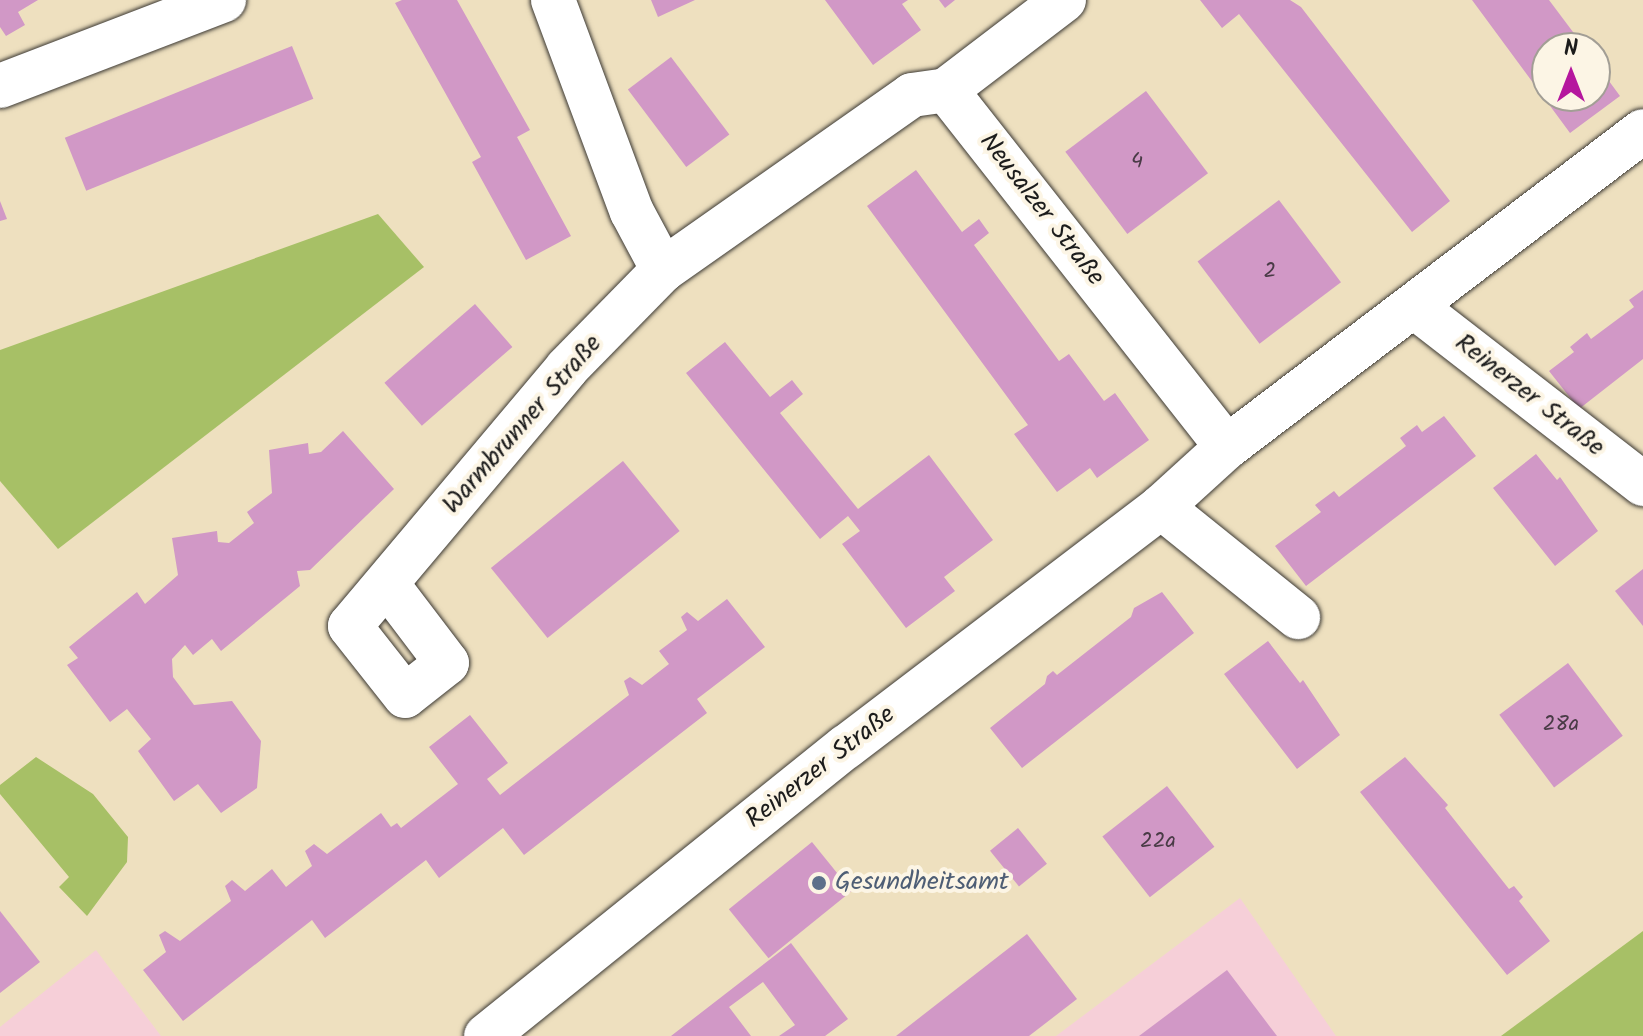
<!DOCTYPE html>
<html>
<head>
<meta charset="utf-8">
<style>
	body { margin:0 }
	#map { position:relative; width:1643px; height:1036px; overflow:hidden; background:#eee0bf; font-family:Kalam,sans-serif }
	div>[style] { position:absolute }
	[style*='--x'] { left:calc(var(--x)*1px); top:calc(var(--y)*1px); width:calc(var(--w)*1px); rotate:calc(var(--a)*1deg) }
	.built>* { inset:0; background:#f6cfd8 }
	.green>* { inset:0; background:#a7c066 }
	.building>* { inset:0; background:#d198c6; transform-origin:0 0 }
	.roads { filter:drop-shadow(0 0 2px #3c3934) drop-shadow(0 0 2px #3c3934) }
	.minor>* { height:44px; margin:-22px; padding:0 22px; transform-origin:22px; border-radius:22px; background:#fff }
	.dots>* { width:22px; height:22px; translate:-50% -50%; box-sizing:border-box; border:4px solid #fcf5e5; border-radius:50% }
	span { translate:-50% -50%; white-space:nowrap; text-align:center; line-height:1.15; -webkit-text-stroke:8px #fcf5e5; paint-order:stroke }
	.number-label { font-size:22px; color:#493b46 }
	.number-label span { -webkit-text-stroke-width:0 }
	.street-label { font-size:26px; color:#1c1c1c }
	.service-label { font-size:26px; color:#4e5e75 }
	.left { translate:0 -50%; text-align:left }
	.north { position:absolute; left:1531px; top:32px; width:80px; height:80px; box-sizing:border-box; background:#fcf5e5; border:2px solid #a29e95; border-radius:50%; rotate:0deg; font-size:22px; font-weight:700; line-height:32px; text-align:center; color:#1c1c1c }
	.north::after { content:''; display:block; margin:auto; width:28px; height:36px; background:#b5179e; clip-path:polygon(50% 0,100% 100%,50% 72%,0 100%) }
</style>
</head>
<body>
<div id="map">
	<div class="built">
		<i style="clip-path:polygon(1240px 898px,1336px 1036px,1056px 1036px)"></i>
		<i style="clip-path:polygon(96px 950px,161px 1036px,0 1036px,0 1027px)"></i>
	</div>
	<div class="green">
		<i style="clip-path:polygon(378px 214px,424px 267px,58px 549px,0 481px,0 350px)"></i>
		<i style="clip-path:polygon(36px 757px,93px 794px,128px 837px,127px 862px,87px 916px,59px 887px,69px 877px,0 794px,0 785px)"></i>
		<i style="clip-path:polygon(1643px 931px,1643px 1036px,1501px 1036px)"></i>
	</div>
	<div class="building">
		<i style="clip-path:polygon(0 0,38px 0,18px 12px,25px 25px,6px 36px,0 27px)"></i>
		<i style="clip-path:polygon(402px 0,457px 0,530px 130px,517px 137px,571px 236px,526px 260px,472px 162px,481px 157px,395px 3px)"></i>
		<i style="clip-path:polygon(651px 0,695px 0,658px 17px)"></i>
		<i style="clip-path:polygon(825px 0,908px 0,902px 4px,921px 30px,873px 65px)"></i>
		<i style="clip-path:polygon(939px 0,955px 0,945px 8px)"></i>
		<i style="clip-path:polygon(1200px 0,1290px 0,1301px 7px,1450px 201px,1412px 232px,1239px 14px,1222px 28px)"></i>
		<i style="clip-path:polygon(1472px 0,1549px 0,1585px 48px,1547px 48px,1547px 96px,1595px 96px,1595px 62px,1620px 96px,1570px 133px)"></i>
		<i style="left:292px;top:46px;width:57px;height:245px;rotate:68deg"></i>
		<i style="left:671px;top:57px;width:97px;height:54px;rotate:53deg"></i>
		<i style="left:1146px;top:91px;width:103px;height:101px;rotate:53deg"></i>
		<i style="clip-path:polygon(916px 170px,962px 232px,979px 219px,989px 233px,974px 245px,1059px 361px,1069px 354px,1104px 401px,1115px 393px,1149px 440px,1097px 478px,1090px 468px,1057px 492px,1014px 434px,1028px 425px,867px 206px)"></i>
		<i style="left:1279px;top:200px;width:103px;height:102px;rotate:53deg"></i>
		<i style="clip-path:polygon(0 201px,7px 219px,0 221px)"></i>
		<i style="clip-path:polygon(1643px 290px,1643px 359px,1579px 409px,1549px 371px,1574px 352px,1570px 347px,1587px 333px,1591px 339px,1634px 307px,1629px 300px)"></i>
		<i style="left:475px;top:304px;width:57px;height:120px;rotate:49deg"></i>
		<i style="clip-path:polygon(725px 342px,770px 397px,792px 380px,803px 394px,780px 413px,858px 509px,929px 455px,993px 540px,944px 577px,955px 591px,906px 628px,842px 544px,860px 531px,848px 516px,820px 539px,686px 373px)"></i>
		<i style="clip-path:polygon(1444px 416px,1476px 456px,1306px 586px,1275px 546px,1321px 512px,1315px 505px,1334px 491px,1339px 497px,1406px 446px,1400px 438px,1417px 425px,1422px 432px)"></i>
		<i style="clip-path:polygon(343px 431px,394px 489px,310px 570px,297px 571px,300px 586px,221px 651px,212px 639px,193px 655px,185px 645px,172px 659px,173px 677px,194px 705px,232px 701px,261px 741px,257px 788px,221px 813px,198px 784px,174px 801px,138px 751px,151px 739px,127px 709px,110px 722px,67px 665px,78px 658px,69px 647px,137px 592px,145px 604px,178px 575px,172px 538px,217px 531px,218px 542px,229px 543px,254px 523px,247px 512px,272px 493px,269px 450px,308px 443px,309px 454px,321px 452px)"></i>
		<i style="clip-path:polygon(1536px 454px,1557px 480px,1560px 477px,1598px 531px,1555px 566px,1493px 488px)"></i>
		<i style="left:623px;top:461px;width:90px;height:170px;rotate:51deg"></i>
		<i style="clip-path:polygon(1643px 569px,1643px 626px,1615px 591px)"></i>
		<i style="clip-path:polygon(1162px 592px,1194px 633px,1022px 768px,990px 728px,1045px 684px,1047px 676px,1053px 671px,1057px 675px,1131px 617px,1134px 608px)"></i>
		<i style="clip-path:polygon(727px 599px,765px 647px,697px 699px,707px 713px,524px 855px,503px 828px,439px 878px,426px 860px,325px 938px,312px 920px,183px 1021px,143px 970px,166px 952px,159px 935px,165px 931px,180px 941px,231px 901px,225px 886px,232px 880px,245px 891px,272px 869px,286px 887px,312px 866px,305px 851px,314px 844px,327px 854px,381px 813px,391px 827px,397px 823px,401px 828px,458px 784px,429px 747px,470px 715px,508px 763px,487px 779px,500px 795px,629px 695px,624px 681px,630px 677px,642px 685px,669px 664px,659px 651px,687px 630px,681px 617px,687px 612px,698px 621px)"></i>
		<i style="clip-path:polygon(1268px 641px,1300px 683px,1303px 680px,1340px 735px,1297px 769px,1224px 674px)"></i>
		<i style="left:1568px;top:663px;width:91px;height:86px;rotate:53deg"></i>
		<i style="clip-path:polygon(1405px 757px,1448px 805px,1445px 808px,1509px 889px,1514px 886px,1523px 897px,1519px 901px,1550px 941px,1507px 975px,1360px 792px)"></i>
		<i style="left:1167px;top:786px;width:77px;height:82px;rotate:52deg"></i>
		<i style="left:1018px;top:828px;width:46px;height:36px;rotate:51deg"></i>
		<i style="left:812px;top:842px;width:63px;height:107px;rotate:51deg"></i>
		<i style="clip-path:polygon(0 911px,40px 962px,0 993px)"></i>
		<i style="clip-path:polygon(1027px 934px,1077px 999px,1029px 1036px,896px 1036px)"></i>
		<i style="clip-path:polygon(791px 943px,848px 1019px,825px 1036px,779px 1036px,795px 1025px,763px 982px,729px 1007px,751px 1036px,671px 1036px)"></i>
		<i style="clip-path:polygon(1227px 970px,1277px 1036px,1139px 1036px)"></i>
	</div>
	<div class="roads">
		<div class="minor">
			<i style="--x:553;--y:0;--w:226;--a:69.6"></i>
			<i style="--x:632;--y:212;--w:66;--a:61.9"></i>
			<i style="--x:1064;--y:0;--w:148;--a:142.7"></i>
			<i style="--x:946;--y:90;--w:454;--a:51.8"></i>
			<i style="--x:0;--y:86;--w:240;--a:-21"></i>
			<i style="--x:1415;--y:307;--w:289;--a:37.8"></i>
			<i style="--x:1161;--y:507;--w:176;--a:38.8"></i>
			<i style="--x:387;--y:584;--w:99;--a:52.8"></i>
			<i style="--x:447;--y:663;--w:53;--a:141.8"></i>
			<i style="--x:405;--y:696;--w:89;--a:-128.2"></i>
			<i style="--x:350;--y:626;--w:337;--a:-49.9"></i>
			<i style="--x:567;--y:368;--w:137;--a:-45.6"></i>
			<i style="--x:663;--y:270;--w:304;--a:-35.1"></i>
			<i style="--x:912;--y:95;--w:34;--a:-8"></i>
			<i style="--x:486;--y:1036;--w:462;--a:-38.8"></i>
			<i style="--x:846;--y:747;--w:396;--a:-37.3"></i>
			<i style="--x:1161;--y:507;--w:89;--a:-42.3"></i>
			<i style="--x:1227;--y:447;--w:522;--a:-37.22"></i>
		</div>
	</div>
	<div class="dots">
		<i style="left:819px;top:883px;background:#5c6f8a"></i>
	</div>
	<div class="number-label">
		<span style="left:1137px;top:162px">4</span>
		<span style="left:1270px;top:272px">2</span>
		<span style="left:1561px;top:725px">28a</span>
		<span style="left:1158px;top:842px">22a</span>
	</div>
	<div class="street-label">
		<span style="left:1041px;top:210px;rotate:52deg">Neusalzer Straße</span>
		<span style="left:1529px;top:396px;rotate:38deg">Reinerzer Straße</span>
		<span style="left:523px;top:425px;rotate:-49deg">Warmbrunner Straße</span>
		<span style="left:821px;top:768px;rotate:-38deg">Reinerzer Straße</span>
	</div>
	<div class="service-label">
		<span class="left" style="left:835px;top:883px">Gesundheitsamt</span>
	</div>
	<div class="north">N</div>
</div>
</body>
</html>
